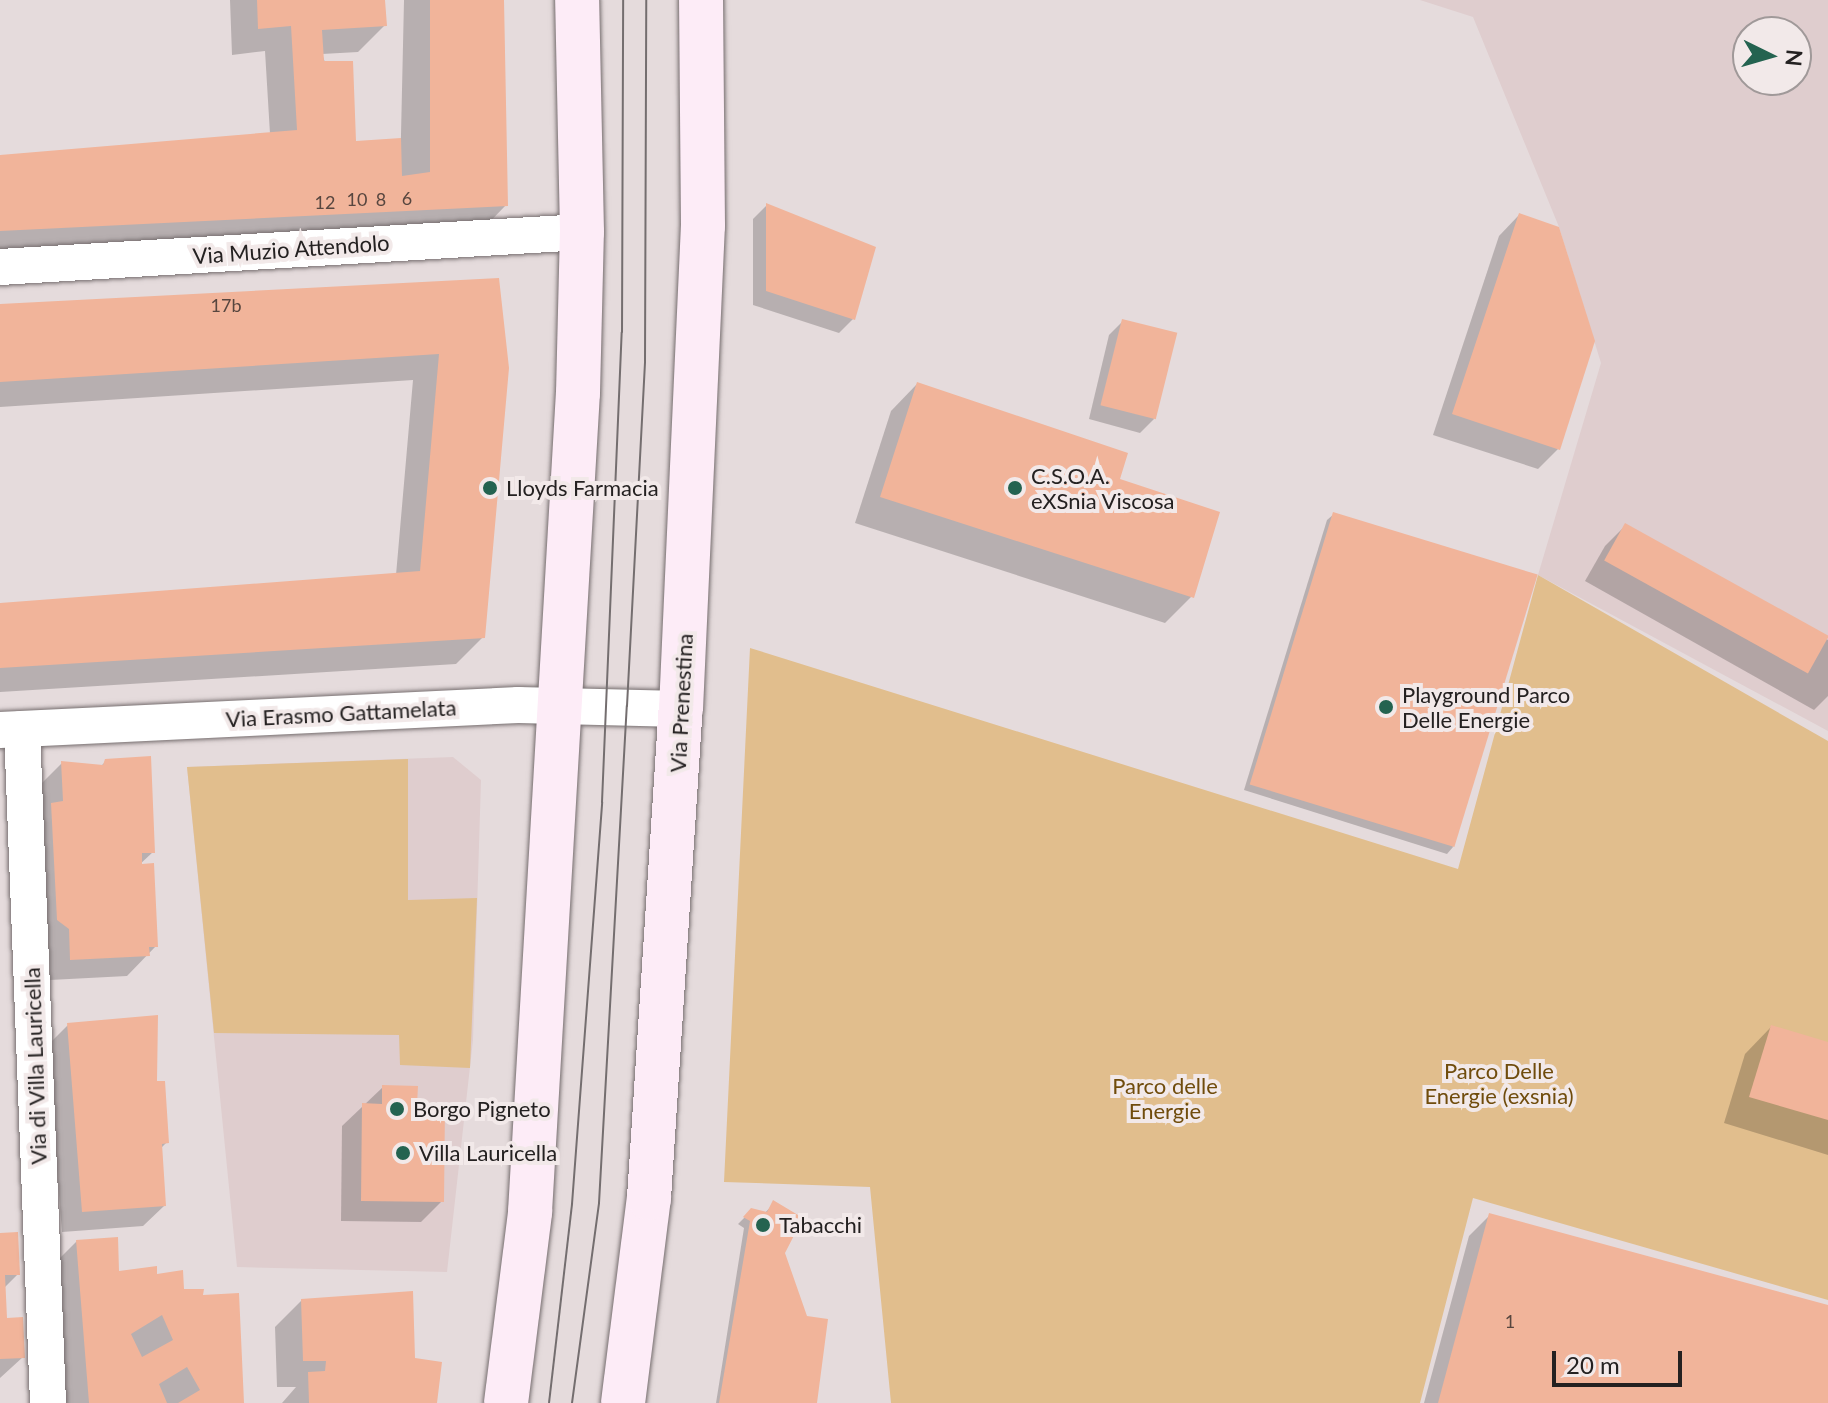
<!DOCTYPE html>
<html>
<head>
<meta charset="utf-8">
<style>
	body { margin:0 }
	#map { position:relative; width:1828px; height:1403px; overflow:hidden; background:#e5dbdc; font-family:Lato,sans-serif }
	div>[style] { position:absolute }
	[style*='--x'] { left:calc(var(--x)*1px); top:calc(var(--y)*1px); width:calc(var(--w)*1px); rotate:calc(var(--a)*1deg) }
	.built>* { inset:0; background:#dfcdce }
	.green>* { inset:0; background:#e1be8d }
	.shadow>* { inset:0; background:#0003 }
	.building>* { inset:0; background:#f1b49a; transform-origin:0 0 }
	.roads { filter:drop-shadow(0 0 2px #766e6f) drop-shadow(0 0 2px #766e6f) }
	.street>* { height:36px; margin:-18px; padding:0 18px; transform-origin:18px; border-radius:18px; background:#fff }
	.secondary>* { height:44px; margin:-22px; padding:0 22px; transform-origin:22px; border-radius:22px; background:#fdecf7 }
	.tram>* { height:2px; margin:-1px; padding:0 1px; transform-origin:1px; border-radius:1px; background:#746e6f }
	.dots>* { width:22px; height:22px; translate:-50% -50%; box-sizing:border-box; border:4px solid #f2e9e9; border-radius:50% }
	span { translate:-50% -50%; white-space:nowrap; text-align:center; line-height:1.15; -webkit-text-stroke:8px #f2e9e9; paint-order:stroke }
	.number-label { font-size:18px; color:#57463f }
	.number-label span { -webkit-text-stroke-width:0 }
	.street-label { font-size:22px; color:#242121 }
	.poi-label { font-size:22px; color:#242121 }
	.left { translate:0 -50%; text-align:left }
	.park-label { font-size:22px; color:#704c0c }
	.north { position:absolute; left:1732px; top:16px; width:80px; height:80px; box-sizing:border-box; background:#f2e9e9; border:2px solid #a09999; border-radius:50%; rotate:95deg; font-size:22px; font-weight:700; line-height:32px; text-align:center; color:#242121 }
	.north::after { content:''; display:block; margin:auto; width:28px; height:36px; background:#246350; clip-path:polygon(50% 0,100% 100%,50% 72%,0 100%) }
	.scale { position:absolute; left:1552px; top:1351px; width:130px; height:36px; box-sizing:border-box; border:4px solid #242121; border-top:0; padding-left:10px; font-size:24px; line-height:28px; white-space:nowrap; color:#242121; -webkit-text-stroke:6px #f2e9e9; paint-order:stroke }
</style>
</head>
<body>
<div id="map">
	<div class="built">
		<i style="clip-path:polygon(evenodd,1420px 0,1828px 0,1828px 731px,1538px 575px,1601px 363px,1559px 227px,1473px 17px,1420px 0,1748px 32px,1796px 32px,1796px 80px,1748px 80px,1748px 32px)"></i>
		<i style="clip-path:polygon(453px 757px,481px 780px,473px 1040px,447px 1272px,237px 1267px,187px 767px)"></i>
	</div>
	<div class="green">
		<i style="clip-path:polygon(1538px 575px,1828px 741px,1828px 1300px,1473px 1198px,1420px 1403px,891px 1403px,870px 1187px,724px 1182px,750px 648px,1458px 869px)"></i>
		<i style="clip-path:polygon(408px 759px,408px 900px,477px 898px,470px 1068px,400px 1065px,399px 1035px,214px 1033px,187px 767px)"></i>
	</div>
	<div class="shadow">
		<i style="clip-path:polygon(230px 0,383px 0,385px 25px,358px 52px,322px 54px,354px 143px,400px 179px,404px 0,502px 0,506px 205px,480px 232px,0 256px,0 157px,270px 134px,265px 51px,232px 55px)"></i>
		<i style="clip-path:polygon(766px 206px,853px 319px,839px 333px,753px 305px,753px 219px)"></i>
		<i style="clip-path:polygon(1519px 215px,1558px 449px,1538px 469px,1433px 435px,1499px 236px)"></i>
		<i style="clip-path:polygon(497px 280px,483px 637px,456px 664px,0 692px,0 605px,396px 575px,413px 380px,0 407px,0 306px)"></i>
		<i style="clip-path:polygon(1123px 321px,1154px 419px,1140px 433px,1089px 419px,1109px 335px)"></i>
		<i style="clip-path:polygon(917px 384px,1117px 480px,1192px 596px,1165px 623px,855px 523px,891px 411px)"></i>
		<i style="clip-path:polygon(1334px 514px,1453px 847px,1447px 854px,1244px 790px,1327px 520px)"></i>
		<i style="clip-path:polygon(1625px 526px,1828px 640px,1828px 696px,1814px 710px,1585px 581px,1605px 546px)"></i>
		<i style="clip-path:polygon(106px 761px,153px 852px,138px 866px,156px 946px,127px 976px,50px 980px,49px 949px,37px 941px,41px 784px,62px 763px,100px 767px)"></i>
		<i style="clip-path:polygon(68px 1025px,155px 1083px,167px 1142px,160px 1149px,164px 1206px,143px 1226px,62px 1232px,47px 1046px)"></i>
		<i style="clip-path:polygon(1771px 1027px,1828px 1044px,1828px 1155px,1724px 1123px,1745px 1054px)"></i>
		<i style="clip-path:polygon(383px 1087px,415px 1106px,442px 1201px,421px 1222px,341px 1221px,342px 1126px)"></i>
		<i style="clip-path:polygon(774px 1203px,815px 1403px,716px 1403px,744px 1228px,738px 1224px,752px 1210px,765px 1213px)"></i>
		<i style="clip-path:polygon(1489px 1216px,1828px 1307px,1828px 1403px,1424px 1403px,1469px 1236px)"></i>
		<i style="clip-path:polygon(0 1235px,18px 1274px,4px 1288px,5px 1320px,23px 1357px,0 1378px)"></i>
		<i style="clip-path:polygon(77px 1241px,118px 1273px,155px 1276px,182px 1291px,240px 1403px,61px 1403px,50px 1268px)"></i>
		<i style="clip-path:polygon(302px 1300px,414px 1359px,435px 1403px,282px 1403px,296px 1387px,277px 1387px,275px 1327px)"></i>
	</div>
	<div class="building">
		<i style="clip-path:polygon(257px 0,385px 0,387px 26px,322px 30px,324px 61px,353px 61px,356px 141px,401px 138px,402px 176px,430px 172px,430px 0,504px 0,508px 206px,0 231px,0 155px,297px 130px,291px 26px,258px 29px)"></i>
		<i style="clip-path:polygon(766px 203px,876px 247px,855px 320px,766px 291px)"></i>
		<i style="clip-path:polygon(1519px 213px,1559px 227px,1595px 341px,1560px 450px,1452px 414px)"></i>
		<i style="clip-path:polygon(499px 278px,509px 368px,485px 638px,0 668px,0 603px,420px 571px,439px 354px,0 382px,0 304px)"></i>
		<i style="left:1122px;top:319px;width:57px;height:89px;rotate:14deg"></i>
		<i style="clip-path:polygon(917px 382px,1128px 453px,1120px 479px,1220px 512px,1194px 598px,880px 497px)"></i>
		<i style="left:1333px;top:512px;width:214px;height:285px;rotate:17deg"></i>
		<i style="left:1625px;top:523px;width:233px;height:43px;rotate:29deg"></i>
		<i style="clip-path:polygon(151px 756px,155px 853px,142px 853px,142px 864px,154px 863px,158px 947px,149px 947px,150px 956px,70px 960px,69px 929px,57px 920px,51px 803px,63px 801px,61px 761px,103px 765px,105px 759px)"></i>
		<i style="clip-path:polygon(158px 1015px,157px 1081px,165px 1081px,169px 1143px,162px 1144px,166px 1206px,82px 1212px,67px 1023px)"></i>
		<i style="clip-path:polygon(1771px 1025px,1828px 1042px,1828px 1120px,1749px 1097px)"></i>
		<i style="clip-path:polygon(382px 1085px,418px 1086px,417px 1105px,445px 1105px,444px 1202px,361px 1201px,362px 1103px,382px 1104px)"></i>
		<i style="clip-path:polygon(773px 1200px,803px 1218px,785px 1253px,807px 1316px,828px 1319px,817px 1403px,719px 1403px,750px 1221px,743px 1217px,751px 1208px,767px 1212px)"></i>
		<i style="clip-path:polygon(1489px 1213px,1828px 1305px,1828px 1403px,1438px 1403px)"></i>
		<i style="clip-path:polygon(18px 1232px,20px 1275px,5px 1275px,7px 1318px,23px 1317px,25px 1358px,0 1359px,0 1233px)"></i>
		<i style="clip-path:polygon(evenodd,118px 1237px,119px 1271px,157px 1266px,157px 1274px,183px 1270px,184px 1289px,204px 1289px,203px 1295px,239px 1293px,244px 1403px,178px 1403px,200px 1390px,187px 1367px,159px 1384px,167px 1403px,89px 1403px,76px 1240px,118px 1237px,162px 1315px,173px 1340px,142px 1357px,131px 1334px,162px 1315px)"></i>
		<i style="clip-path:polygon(413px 1291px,415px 1358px,442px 1362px,437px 1403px,309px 1403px,308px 1372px,325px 1371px,326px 1361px,303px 1361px,301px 1299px)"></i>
	</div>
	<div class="roads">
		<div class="street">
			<i style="--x:0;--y:267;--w:583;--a:-3.44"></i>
			<i style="--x:22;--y:729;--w:675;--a:87.79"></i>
			<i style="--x:0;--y:730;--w:519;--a:-2.76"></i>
			<i style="--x:518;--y:705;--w:163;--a:1.4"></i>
		</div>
		<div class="secondary">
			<i style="--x:506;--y:1403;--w:193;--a:-82.8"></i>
			<i style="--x:530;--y:1212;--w:820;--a:-86.65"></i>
			<i style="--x:578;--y:393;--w:161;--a:-88.6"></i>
			<i style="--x:582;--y:232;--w:232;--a:-91.2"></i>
			<i style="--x:623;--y:1403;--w:207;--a:-82.8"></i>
			<i style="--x:649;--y:1198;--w:490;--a:-86.3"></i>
			<i style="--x:681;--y:709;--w:484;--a:-87.4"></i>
			<i style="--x:703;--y:226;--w:226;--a:-90.5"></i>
		</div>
	</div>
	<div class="tram">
		<i style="--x:549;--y:1403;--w:200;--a:-83.4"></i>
		<i style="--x:572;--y:1204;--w:403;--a:-85.7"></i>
		<i style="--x:602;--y:802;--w:470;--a:-87.6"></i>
		<i style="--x:622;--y:332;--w:332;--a:-89.8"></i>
		<i style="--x:572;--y:1403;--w:202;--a:-82.3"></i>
		<i style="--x:599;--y:1203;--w:498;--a:-86.8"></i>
		<i style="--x:627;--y:706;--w:345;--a:-87"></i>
		<i style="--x:645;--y:361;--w:361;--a:-89.8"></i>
	</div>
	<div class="dots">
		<i style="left:490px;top:488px;background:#246350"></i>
		<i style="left:1015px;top:488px;background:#246350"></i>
		<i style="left:1386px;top:707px;background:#246350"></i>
		<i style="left:397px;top:1109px;background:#246350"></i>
		<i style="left:403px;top:1153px;background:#246350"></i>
		<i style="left:763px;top:1225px;background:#246350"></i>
	</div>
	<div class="number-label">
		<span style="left:407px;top:198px">6</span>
		<span style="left:357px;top:199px">10</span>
		<span style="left:381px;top:199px">8</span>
		<span style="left:325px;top:202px">12</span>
		<span style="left:226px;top:305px">17b</span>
		<span style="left:1510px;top:1321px">1</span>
	</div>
	<div class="street-label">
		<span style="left:291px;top:249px;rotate:-4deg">Via Muzio Attendolo</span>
		<span style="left:681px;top:703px;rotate:-87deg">Via Prenestina</span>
		<span style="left:341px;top:713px;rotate:-3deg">Via Erasmo Gattamelata</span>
		<span style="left:35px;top:1066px;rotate:-92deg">Via di Villa Lauricella</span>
	</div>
	<div class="poi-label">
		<span class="left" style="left:1031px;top:488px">C.S.O.A.<br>eXSnia Viscosa</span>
		<span class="left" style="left:506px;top:488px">Lloyds Farmacia</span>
		<span class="left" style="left:1402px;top:707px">Playground Parco<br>Delle Energie</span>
		<span class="left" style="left:413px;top:1109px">Borgo Pigneto</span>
		<span class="left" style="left:419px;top:1153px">Villa Lauricella</span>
		<span class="left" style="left:779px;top:1225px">Tabacchi</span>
	</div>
	<div class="park-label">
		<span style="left:1499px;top:1083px">Parco Delle<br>Energie (exsnia)</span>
		<span style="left:1165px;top:1098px">Parco delle<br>Energie</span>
	</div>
	<div class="north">N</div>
	<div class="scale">20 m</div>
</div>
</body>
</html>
